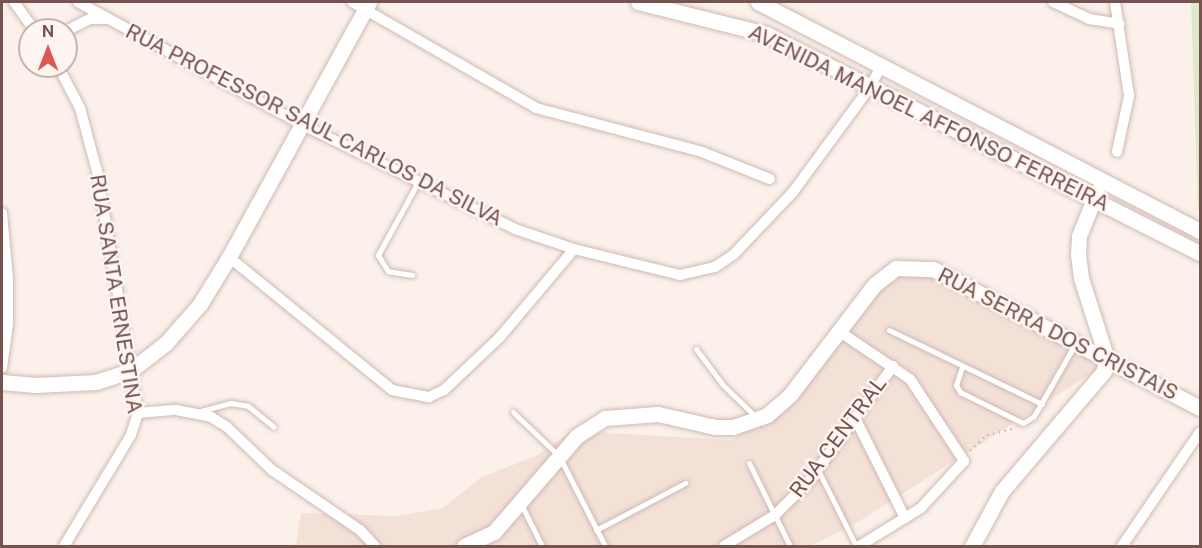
<!DOCTYPE html>
<html>
<head>
<meta charset="utf-8">
<style>
	body { margin:0 }
	#map { position:relative; width:1202px; height:548px; overflow:hidden; background:#fbf1ea; font-family:"Public Sans",sans-serif }
	div>[style] { position:absolute }
	[style*='--x'] { left:calc(var(--x)*1px); top:calc(var(--y)*1px); width:calc(var(--w)*1px); rotate:calc(var(--a)*1deg) }
	.residential>* { inset:0; background:#f3e1d8 }
	.green>* { inset:0; background:#dde9c8 }
	.path>* { height:2px; margin-top:-1px; transform-origin:0; background:repeating-linear-gradient(90deg,#d5ada6 0 1.5px,transparent 0 6px) }
	.roads { filter:drop-shadow(0 0 2px #cfb9b2) drop-shadow(0 0 2px #cfb9b2) }
	.lane>* { height:5px; margin:-2.5px; padding:0 2.5px; transform-origin:2.5px; border-radius:2.5px; background:#fff }
	.street>* { height:10px; margin:-5px; padding:0 5px; transform-origin:5px; border-radius:5px; background:#fff }
	.secondary>* { height:15px; margin:-7.5px; padding:0 7.5px; transform-origin:7.5px; border-radius:7.5px; background:#fff }
	span { translate:-50% -50%; white-space:nowrap; text-align:center; line-height:1.15; -webkit-text-stroke:5px #fef5f0; paint-order:stroke }
	.street-label { font-size:21px; color:#75534e }
	.frame { position:absolute; inset:0; border:3px solid #75534e; pointer-events:none }
	.north { position:absolute; left:18px; top:18px; width:60px; height:60px; box-sizing:border-box; background:#fef5f0; border:2px solid #c7b4af; border-radius:50%; rotate:0deg; font-size:16px; font-weight:700; line-height:24px; text-align:center; color:#75534e }
	.north::after { content:''; display:block; margin:auto; width:21px; height:27px; background:#dd5757; clip-path:polygon(50% 0,100% 100%,50% 72%,0 100%) }
</style>
</head>
<body>
<div id="map">
	<div class="residential">
		<i style="clip-path:polygon(909px 261px,1111px 361px,855px 524px,810px 546px,291px 546px,296px 543px,301px 513px,398px 516px,443px 508px,480px 478px,538px 455px,572px 431px,732px 440px,758px 424px)"></i>
	</div>
	<div class="green">
		<i style="clip-path:polygon(1191px 2px,1200px 2px,1200px 212px,1198px 211px)"></i>
	</div>
	<div class="path">
		<i style="--x:970;--y:451;--w:23;--a:-43"></i>
		<i style="--x:987;--y:435;--w:28;--a:-13"></i>
	</div>
	<div class="roads">
		<div class="lane">
			<i style="--x:412;--y:275;--w:24;--a:-171"></i>
			<i style="--x:388;--y:271;--w:19;--a:-122"></i>
			<i style="--x:378;--y:255;--w:83;--a:-61.3"></i>
			<i style="--x:889;--y:330;--w:170;--a:25.8"></i>
			<i style="--x:696;--y:349;--w:45;--a:53.1"></i>
			<i style="--x:723;--y:385;--w:46;--a:44.1"></i>
			<i style="--x:962;--y:367;--w:19;--a:108"></i>
			<i style="--x:956;--y:385;--w:8;--a:60"></i>
			<i style="--x:960;--y:392;--w:70;--a:26.2"></i>
			<i style="--x:1023;--y:423;--w:13;--a:-32"></i>
			<i style="--x:1034;--y:416;--w:83;--a:-60.3"></i>
			<i style="--x:197;--y:412;--w:34;--a:-15"></i>
			<i style="--x:230;--y:403;--w:18;--a:9"></i>
			<i style="--x:248;--y:406;--w:33;--a:39"></i>
			<i style="--x:513;--y:412;--w:64;--a:43.7"></i>
			<i style="--x:559;--y:456;--w:101;--a:62.9"></i>
			<i style="--x:749;--y:463;--w:93;--a:63.7"></i>
			<i style="--x:818;--y:470;--w:85;--a:63.4"></i>
			<i style="--x:521;--y:504;--w:47;--a:63.4"></i>
			<i style="--x:596;--y:530;--w:101;--a:-27.8"></i>
		</div>
		<div class="street">
			<i style="--x:14;--y:2;--w:34;--a:54"></i>
			<i style="--x:78;--y:2;--w:256;--a:28.7"></i>
			<i style="--x:303;--y:125;--w:236;--a:26.1"></i>
			<i style="--x:515;--y:229;--w:62;--a:18.7"></i>
			<i style="--x:574;--y:249;--w:109;--a:13.8"></i>
			<i style="--x:680;--y:275;--w:36;--a:-13"></i>
			<i style="--x:715;--y:267;--w:23;--a:-34"></i>
			<i style="--x:734;--y:254;--w:86;--a:-46.4"></i>
			<i style="--x:793;--y:192;--w:130;--a:-53.7"></i>
			<i style="--x:870;--y:87;--w:26;--a:-62"></i>
			<i style="--x:352;--y:2;--w:212;--a:29.9"></i>
			<i style="--x:536;--y:108;--w:172;--a:14.8"></i>
			<i style="--x:702;--y:152;--w:73;--a:21.7"></i>
			<i style="--x:1053;--y:2;--w:40;--a:25"></i>
			<i style="--x:1089;--y:19;--w:31;--a:9"></i>
			<i style="--x:1115;--y:2;--w:95;--a:81.5"></i>
			<i style="--x:1129;--y:96;--w:57;--a:102.1"></i>
			<i style="--x:66;--y:31;--w:27;--a:-27"></i>
			<i style="--x:90;--y:19;--w:17;--a:0"></i>
			<i style="--x:58;--y:66;--w:47;--a:62.4"></i>
			<i style="--x:80;--y:108;--w:65;--a:74.9"></i>
			<i style="--x:97;--y:171;--w:245;--a:80.4"></i>
			<i style="--x:138;--y:413;--w:23;--a:108"></i>
			<i style="--x:131;--y:435;--w:130;--a:121.1"></i>
			<i style="--x:2;--y:213;--w:66;--a:84.8"></i>
			<i style="--x:8;--y:279;--w:44;--a:90"></i>
			<i style="--x:8;--y:323;--w:45;--a:97.6"></i>
			<i style="--x:229;--y:257;--w:210;--a:39.2"></i>
			<i style="--x:392;--y:390;--w:38;--a:11"></i>
			<i style="--x:429;--y:397;--w:17;--a:-25"></i>
			<i style="--x:444;--y:390;--w:77;--a:-43.4"></i>
			<i style="--x:500;--y:337;--w:115;--a:-49.9"></i>
			<i style="--x:840;--y:332;--w:84;--a:33.9"></i>
			<i style="--x:910;--y:379;--w:98;--a:56.6"></i>
			<i style="--x:964;--y:461;--w:64;--a:132.5"></i>
			<i style="--x:921;--y:508;--w:73;--a:148.5"></i>
			<i style="--x:138;--y:413;--w:38;--a:-5"></i>
			<i style="--x:176;--y:410;--w:36;--a:11"></i>
			<i style="--x:211;--y:417;--w:19;--a:32"></i>
			<i style="--x:227;--y:427;--w:62;--a:43.7"></i>
			<i style="--x:272;--y:470;--w:107;--a:34.3"></i>
			<i style="--x:360;--y:530;--w:22;--a:47"></i>
			<i style="--x:855;--y:418;--w:112;--a:63.4"></i>
			<i style="--x:724;--y:546;--w:60;--a:-31.3"></i>
			<i style="--x:775;--y:515;--w:49;--a:-45"></i>
			<i style="--x:810;--y:480;--w:141;--a:-53.9"></i>
			<i style="--x:1122;--y:546;--w:138;--a:-55.6"></i>
		</div>
		<div class="secondary">
			<i style="--x:638;--y:2;--w:132;--a:14"></i>
			<i style="--x:766;--y:34;--w:486;--a:26.8"></i>
			<i style="--x:758;--y:2;--w:498;--a:27.4"></i>
			<i style="--x:2;--y:382;--w:34;--a:5"></i>
			<i style="--x:36;--y:385;--w:60;--a:-2.9"></i>
			<i style="--x:96;--y:382;--w:36;--a:-18"></i>
			<i style="--x:130;--y:371;--w:46;--a:-37.9"></i>
			<i style="--x:166;--y:343;--w:52;--a:-48.9"></i>
			<i style="--x:200;--y:304;--w:55;--a:-58.3"></i>
			<i style="--x:229;--y:257;--w:291;--a:-61.2"></i>
			<i style="--x:464;--y:546;--w:33;--a:-25"></i>
			<i style="--x:494;--y:532;--w:127;--a:-49.2"></i>
			<i style="--x:577;--y:436;--w:33;--a:-33"></i>
			<i style="--x:605;--y:418;--w:53;--a:-4.3"></i>
			<i style="--x:658;--y:414;--w:58;--a:12.8"></i>
			<i style="--x:715;--y:427;--w:18;--a:0"></i>
			<i style="--x:733;--y:427;--w:36;--a:-19"></i>
			<i style="--x:767;--y:415;--w:30;--a:-41"></i>
			<i style="--x:790;--y:395;--w:138;--a:-52.6"></i>
			<i style="--x:874;--y:285;--w:28;--a:-38"></i>
			<i style="--x:896;--y:268;--w:37;--a:2"></i>
			<i style="--x:933;--y:269;--w:301;--a:27.5"></i>
			<i style="--x:972;--y:546;--w:63;--a:-61.4"></i>
			<i style="--x:1002;--y:491;--w:157;--a:-49.6"></i>
			<i style="--x:1104;--y:371;--w:15;--a:-82"></i>
			<i style="--x:1106;--y:356;--w:82;--a:-107.8"></i>
			<i style="--x:1081;--y:278;--w:23;--a:-97"></i>
			<i style="--x:1078;--y:255;--w:19;--a:-87"></i>
			<i style="--x:1079;--y:236;--w:48;--a:-68.2"></i>
		</div>
	</div>
	<div class="street-label">
		<span style="left:929px;top:118px;rotate:26deg">AVENIDA MANOEL AFFONSO FERREIRA</span>
		<span style="left:314px;top:125px;rotate:27deg">RUA PROFESSOR SAUL CARLOS DA SILVA</span>
		<span style="left:116px;top:294px;rotate:81deg">RUA SANTA ERNESTINA</span>
		<span style="left:1058px;top:334px;rotate:27deg">RUA SERRA DOS CRISTAIS</span>
		<span style="left:838px;top:437px;rotate:-53deg">RUA CENTRAL</span>
	</div>
	<div class="frame"></div>
	<div class="north">N</div>
</div>
</body>
</html>
